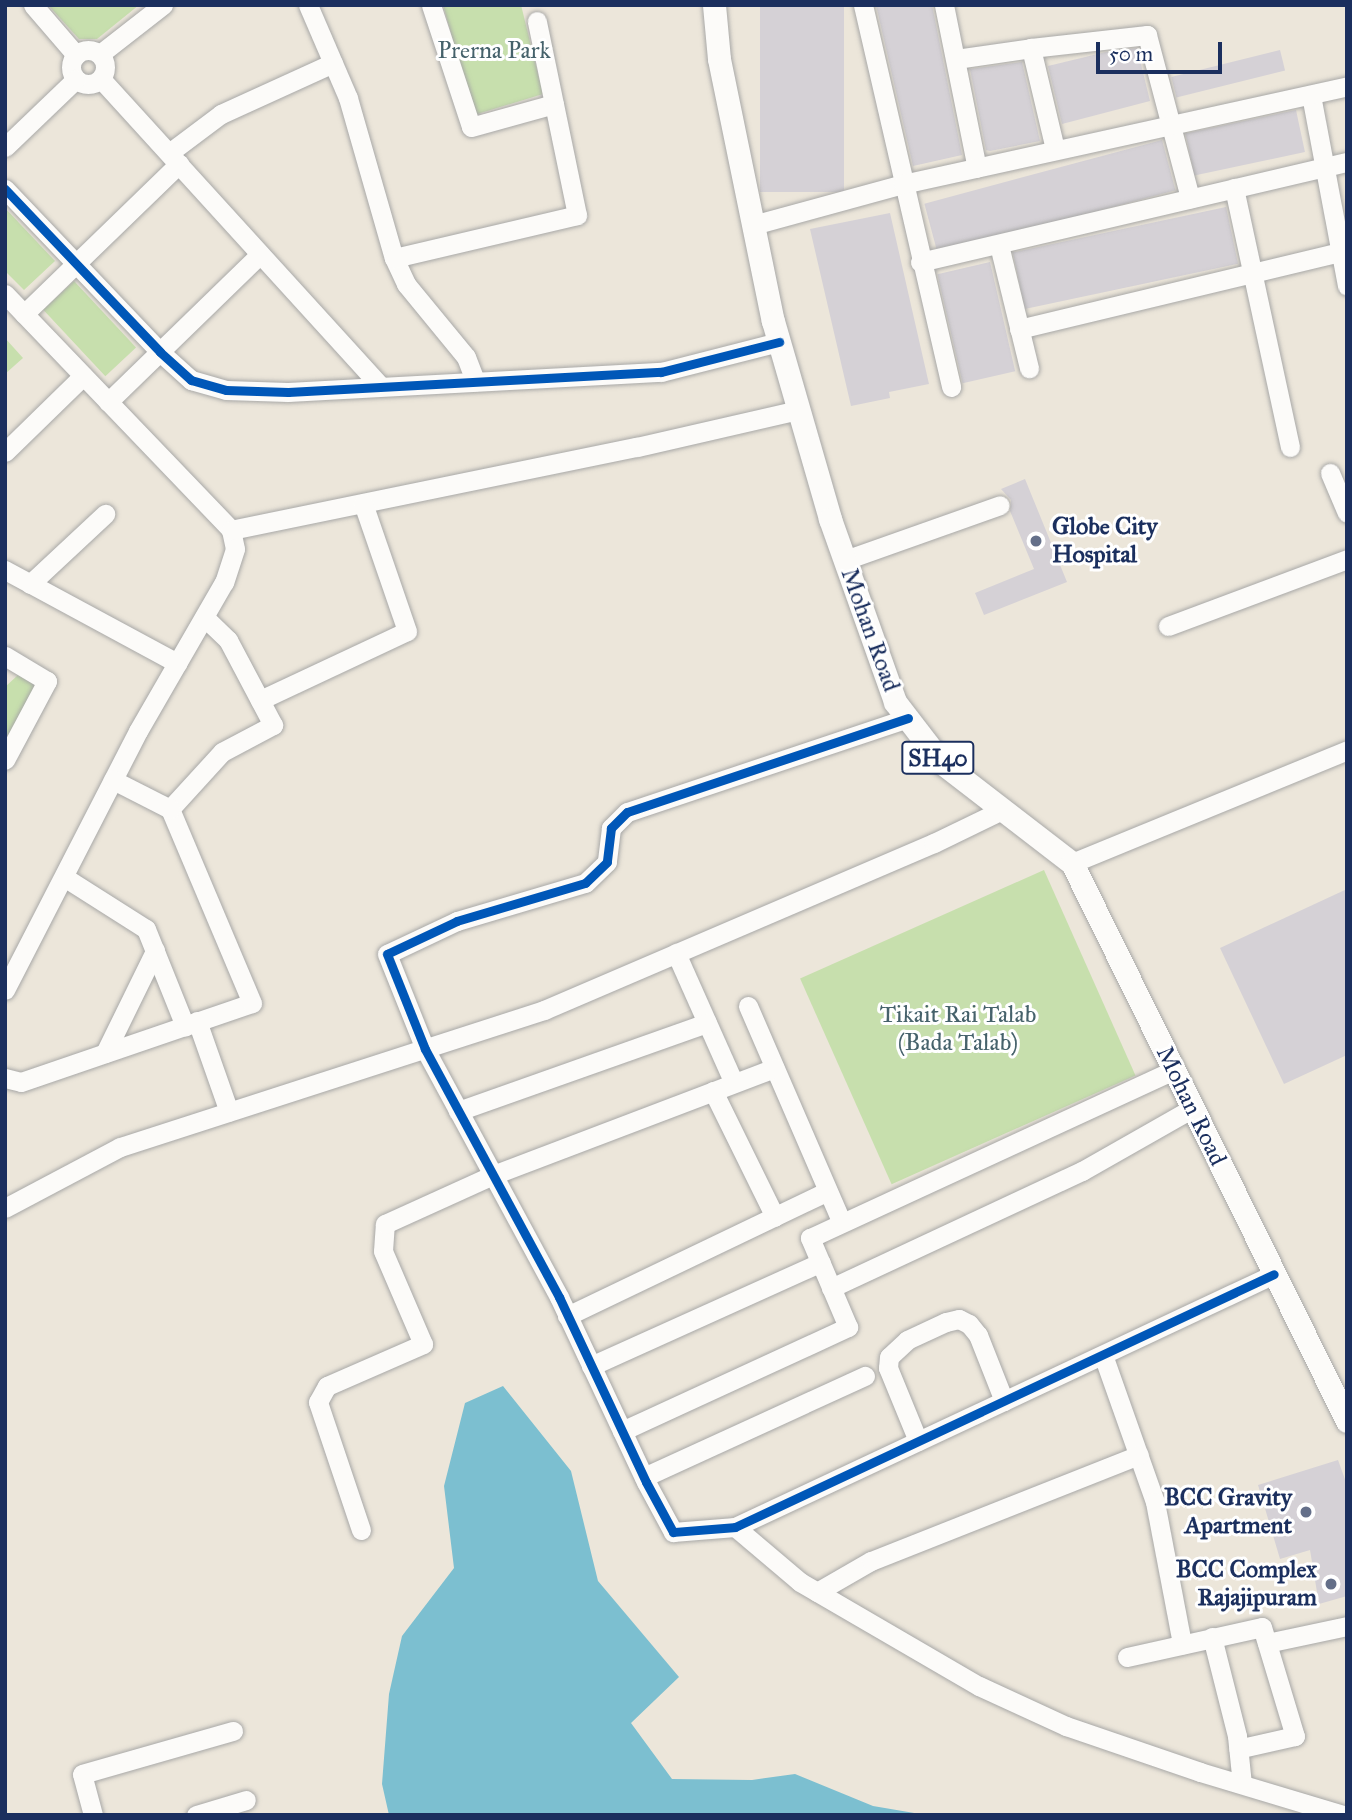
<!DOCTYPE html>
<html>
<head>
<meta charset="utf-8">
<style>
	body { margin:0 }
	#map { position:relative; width:1352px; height:1820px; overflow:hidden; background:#ece6da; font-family:"IM FELL Great Primer",serif }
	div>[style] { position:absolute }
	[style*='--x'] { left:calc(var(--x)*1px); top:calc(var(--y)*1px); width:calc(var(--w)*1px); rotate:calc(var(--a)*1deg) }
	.green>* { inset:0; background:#c7dfad; transform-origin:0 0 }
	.water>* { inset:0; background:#7cbfd0 }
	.building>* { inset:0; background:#d5d1d6; transform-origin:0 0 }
	.roads { filter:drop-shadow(0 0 2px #a8a8a7) drop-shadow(0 0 2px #a8a8a7) }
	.minor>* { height:19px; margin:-9.5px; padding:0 9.5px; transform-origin:9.5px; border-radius:9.5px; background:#fcfbf9 }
	.minor>.ring { margin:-9.5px; padding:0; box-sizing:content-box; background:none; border:19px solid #fcfbf9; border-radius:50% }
	.major>* { height:23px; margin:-11.5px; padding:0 11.5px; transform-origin:11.5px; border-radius:11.5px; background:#fcfbf9 }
	.cycleway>* { height:9px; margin:-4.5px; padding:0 4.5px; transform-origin:4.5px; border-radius:4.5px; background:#0057b8 }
	.dots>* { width:19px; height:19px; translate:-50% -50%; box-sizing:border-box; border:4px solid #fff; border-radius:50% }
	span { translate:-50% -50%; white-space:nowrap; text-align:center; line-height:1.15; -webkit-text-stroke:6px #fff; paint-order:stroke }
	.shield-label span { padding:2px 5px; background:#fff; border:2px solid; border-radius:5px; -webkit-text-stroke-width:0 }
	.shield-label { font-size:23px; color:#1b2f5e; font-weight:700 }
	.park-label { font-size:24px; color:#46626b }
	.poi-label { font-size:24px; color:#1b2f5e; font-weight:700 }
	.left { translate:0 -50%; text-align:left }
	.right { translate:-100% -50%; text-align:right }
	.street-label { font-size:24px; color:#1b2f5e }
	.frame { position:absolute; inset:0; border:7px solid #1b2f5e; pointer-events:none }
	.scale { position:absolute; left:1096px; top:42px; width:126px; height:32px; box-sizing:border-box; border:4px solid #1b2f5e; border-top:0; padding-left:9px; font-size:21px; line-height:24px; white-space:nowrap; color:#1b2f5e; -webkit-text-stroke:5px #fff; paint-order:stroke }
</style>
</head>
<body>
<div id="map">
	<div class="green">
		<i style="clip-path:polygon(48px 5px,139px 5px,97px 39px,79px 39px)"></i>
		<i style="clip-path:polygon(443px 5px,521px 5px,543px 94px,474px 115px)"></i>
		<i style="clip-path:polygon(5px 208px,55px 261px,24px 290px,5px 271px)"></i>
		<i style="left:74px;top:281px;width:91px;height:42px;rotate:47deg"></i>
		<i style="clip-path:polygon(5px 338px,23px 358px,5px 374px)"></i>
		<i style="clip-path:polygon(18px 675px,36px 686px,9px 737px,5px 733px,5px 687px)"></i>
		<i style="left:1044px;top:870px;width:225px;height:267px;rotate:66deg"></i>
	</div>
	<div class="water">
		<i style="clip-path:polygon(503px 1386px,571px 1471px,598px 1581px,679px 1677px,631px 1723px,672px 1779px,752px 1780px,795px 1774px,873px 1806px,926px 1815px,389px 1815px,382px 1784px,389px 1694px,402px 1636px,454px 1568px,444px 1486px,465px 1403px)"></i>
	</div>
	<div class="building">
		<i style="left:760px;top:5px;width:84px;height:187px"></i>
		<i style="clip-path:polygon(876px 5px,932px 5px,962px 155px,913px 166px)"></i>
		<i style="clip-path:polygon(1137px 48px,1150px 101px,1062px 124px,1048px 66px,1106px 52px)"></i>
		<i style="left:1280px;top:50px;width:21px;height:112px;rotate:76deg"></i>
		<i style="clip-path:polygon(1022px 62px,1040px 141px,990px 151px,986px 150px,970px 69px)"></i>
		<i style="left:1296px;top:110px;width:43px;height:113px;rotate:78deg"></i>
		<i style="left:1162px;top:140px;width:52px;height:246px;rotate:75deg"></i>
		<i style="left:1226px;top:207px;width:58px;height:218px;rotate:78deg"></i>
		<i style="clip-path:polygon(890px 213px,929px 384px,889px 392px,890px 398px,851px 406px,810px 229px)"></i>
		<i style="left:990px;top:262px;width:112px;height:54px;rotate:77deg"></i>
		<i style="clip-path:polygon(1025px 479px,1067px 582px,984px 615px,975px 593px,1034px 569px,1010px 511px,1011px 500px,1001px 489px)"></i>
		<i style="clip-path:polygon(1347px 889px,1347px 1055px,1284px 1084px,1220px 948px)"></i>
		<i style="clip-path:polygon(1338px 1460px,1347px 1485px,1347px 1596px,1319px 1604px,1310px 1550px,1280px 1559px,1258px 1485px)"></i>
	</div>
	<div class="roads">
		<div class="minor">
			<i style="--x:33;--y:5;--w:66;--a:49.3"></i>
			<i style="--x:308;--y:5;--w:101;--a:66.7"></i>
			<i style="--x:348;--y:98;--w:166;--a:74"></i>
			<i style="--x:394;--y:258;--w:29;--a:65"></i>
			<i style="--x:406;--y:284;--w:94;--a:50.6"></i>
			<i style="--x:466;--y:357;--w:26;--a:69"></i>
			<i style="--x:431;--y:5;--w:128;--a:71.8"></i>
			<i style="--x:471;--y:127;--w:86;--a:-15.5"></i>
			<i style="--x:863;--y:5;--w:392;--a:77"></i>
			<i style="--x:944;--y:5;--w:166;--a:78.6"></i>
			<i class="ring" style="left:71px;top:50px;width:15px;height:15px"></i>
			<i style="--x:100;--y:54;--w:80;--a:-37.9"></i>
			<i style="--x:956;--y:59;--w:76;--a:-8.3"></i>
			<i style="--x:101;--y:79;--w:415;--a:47.7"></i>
			<i style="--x:1311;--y:95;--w:194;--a:79.3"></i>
			<i style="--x:5;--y:147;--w:98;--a:-43.8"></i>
			<i style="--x:1055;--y:149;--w:104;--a:-103.4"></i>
			<i style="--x:1031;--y:48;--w:117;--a:-6.4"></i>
			<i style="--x:1147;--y:35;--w:169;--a:75.2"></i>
			<i style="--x:169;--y:153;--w:65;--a:-36.9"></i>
			<i style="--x:221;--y:114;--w:123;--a:-24.5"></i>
			<i style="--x:1234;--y:188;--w:265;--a:77.8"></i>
			<i style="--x:5;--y:189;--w:225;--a:46.4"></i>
			<i style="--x:160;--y:352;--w:42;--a:42.1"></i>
			<i style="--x:191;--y:380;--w:36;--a:16"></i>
			<i style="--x:226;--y:390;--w:62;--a:1.8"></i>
			<i style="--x:288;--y:392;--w:374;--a:-3.1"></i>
			<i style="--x:661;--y:372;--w:122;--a:-14.3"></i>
			<i style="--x:753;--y:225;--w:156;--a:-15.3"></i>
			<i style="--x:903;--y:184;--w:455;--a:-12.4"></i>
			<i style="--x:999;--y:245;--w:127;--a:76.3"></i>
			<i style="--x:394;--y:258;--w:188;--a:-13.2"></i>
			<i style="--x:577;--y:215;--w:198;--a:-101.7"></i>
			<i style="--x:920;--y:262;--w:439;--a:-13.2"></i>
			<i style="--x:5;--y:294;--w:327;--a:46.2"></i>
			<i style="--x:231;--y:530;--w:19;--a:78"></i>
			<i style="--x:235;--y:549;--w:35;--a:108"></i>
			<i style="--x:224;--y:582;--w:172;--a:120"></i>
			<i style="--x:138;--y:731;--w:291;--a:117.2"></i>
			<i style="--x:24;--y:314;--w:216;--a:-44.1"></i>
			<i style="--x:1019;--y:329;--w:329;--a:-13.5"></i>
			<i style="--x:108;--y:402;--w:212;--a:-44.2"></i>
			<i style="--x:5;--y:452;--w:109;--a:-44.3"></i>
			<i style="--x:1330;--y:473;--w:43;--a:67"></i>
			<i style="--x:231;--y:530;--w:414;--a:-11.6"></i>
			<i style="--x:637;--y:447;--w:166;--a:-12.9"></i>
			<i style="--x:845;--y:560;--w:164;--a:-19.5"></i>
			<i style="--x:5;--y:570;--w:196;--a:28.4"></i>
			<i style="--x:30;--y:584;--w:103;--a:-43"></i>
			<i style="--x:1168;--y:626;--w:191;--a:-20.5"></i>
			<i style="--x:5;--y:656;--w:49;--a:30.8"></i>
			<i style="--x:47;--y:681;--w:89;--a:118"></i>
			<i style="--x:260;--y:700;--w:162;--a:-25.1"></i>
			<i style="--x:407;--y:631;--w:135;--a:-109"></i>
			<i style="--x:908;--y:718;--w:296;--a:161.5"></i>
			<i style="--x:627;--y:812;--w:23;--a:135"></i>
			<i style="--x:611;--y:828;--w:34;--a:97"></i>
			<i style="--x:607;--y:862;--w:30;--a:136"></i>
			<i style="--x:585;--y:883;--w:134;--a:163.5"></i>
			<i style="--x:457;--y:921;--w:77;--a:154.8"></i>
			<i style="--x:387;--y:954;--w:102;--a:68.2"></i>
			<i style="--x:425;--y:1049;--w:282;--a:61.6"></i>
			<i style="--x:559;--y:1297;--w:204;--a:64.8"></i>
			<i style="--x:646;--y:1482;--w:57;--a:61.6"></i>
			<i style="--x:673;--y:1532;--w:62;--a:-4.6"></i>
			<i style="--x:735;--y:1527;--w:595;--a:-25.14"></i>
			<i style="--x:170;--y:809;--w:77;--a:-47.6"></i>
			<i style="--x:222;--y:752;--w:58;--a:-27.9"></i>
			<i style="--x:273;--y:725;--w:96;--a:-117.9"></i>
			<i style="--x:228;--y:640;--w:33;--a:-136"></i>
			<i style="--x:1072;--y:863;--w:297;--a:-22.3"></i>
			<i style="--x:64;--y:877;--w:97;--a:32.4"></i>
			<i style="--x:146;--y:929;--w:105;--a:68.1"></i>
			<i style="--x:676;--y:953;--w:142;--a:66"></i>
			<i style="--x:748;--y:1006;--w:236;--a:66.6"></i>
			<i style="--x:197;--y:1021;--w:96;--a:70.6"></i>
			<i style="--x:105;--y:1053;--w:114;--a:-63.9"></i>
			<i style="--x:5;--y:1078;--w:16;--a:14"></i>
			<i style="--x:21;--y:1082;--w:244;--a:-18.9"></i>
			<i style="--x:252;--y:1003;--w:211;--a:-112.9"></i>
			<i style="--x:170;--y:809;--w:64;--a:-153"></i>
			<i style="--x:713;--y:1091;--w:140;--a:63.8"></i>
			<i style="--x:458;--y:1111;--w:264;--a:-19.5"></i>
			<i style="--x:5;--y:1208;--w:130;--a:-27.9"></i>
			<i style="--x:120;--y:1147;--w:446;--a:-17.9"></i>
			<i style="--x:544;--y:1010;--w:424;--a:-23.2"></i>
			<i style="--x:934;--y:843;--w:73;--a:-25.9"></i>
			<i style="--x:831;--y:1288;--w:277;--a:-25"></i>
			<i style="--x:1082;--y:1171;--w:128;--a:-29.6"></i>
			<i style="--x:567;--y:1316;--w:289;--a:-25.6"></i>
			<i style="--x:1103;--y:1355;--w:156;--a:70.5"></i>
			<i style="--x:1155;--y:1502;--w:145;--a:79.2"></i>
			<i style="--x:591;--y:1366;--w:252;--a:-24.3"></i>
			<i style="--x:622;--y:1431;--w:249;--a:-24.7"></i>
			<i style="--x:848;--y:1327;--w:97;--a:-113.1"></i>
			<i style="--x:810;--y:1238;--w:401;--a:-24.8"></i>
			<i style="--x:918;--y:1441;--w:79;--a:-112.3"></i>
			<i style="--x:888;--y:1368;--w:11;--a:-85"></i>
			<i style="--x:889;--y:1357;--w:25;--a:-43"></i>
			<i style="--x:907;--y:1340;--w:43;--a:-24.8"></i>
			<i style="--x:946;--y:1322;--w:13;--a:-13"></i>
			<i style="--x:959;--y:1319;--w:11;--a:27"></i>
			<i style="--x:969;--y:1324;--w:14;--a:51"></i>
			<i style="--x:978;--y:1335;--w:71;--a:68.5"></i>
			<i style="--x:644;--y:1477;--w:243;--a:-24.6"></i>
			<i style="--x:735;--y:1527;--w:85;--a:40.2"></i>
			<i style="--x:800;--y:1582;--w:207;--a:30.2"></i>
			<i style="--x:979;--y:1686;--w:96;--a:24.7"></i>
			<i style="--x:1066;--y:1726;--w:142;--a:18.9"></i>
			<i style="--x:1200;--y:1772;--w:149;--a:16.7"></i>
			<i style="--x:361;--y:1530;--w:135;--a:-108.6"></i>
			<i style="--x:318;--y:1402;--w:18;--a:-61"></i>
			<i style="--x:327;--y:1386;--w:105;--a:-23.6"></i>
			<i style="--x:423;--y:1344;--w:101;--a:-113.3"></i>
			<i style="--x:383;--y:1251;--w:27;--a:-86"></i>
			<i style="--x:385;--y:1224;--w:119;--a:-24.4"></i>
			<i style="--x:493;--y:1175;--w:301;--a:-20.8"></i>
			<i style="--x:817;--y:1592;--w:62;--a:-29.9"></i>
			<i style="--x:871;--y:1561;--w:288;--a:-21.6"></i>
			<i style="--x:1212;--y:1637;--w:102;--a:75.8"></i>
			<i style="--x:1237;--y:1736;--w:48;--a:84.1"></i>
			<i style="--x:1267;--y:1643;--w:82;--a:-12"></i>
			<i style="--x:1127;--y:1657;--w:138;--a:-12.5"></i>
			<i style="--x:1262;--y:1627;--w:114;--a:73.2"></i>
			<i style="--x:1295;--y:1736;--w:58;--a:167.2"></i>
			<i style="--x:93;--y:1815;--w:42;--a:-105"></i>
			<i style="--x:82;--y:1774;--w:157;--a:-15.9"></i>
			<i style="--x:196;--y:1815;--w:52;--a:-16.7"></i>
		</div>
		<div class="major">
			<i style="--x:714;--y:5;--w:54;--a:84.7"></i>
			<i style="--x:719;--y:59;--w:268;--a:78.4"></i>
			<i style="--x:773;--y:321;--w:206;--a:73.9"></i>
			<i style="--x:830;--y:519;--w:194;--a:70.4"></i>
			<i style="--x:895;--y:702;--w:77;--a:52.4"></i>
			<i style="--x:942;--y:763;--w:164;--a:37.6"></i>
			<i style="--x:1072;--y:863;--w:622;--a:63.76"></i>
		</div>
	</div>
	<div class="cycleway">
		<i style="--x:5;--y:189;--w:225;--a:46.4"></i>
		<i style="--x:160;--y:352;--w:42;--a:42.1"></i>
		<i style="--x:191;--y:380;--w:36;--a:16"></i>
		<i style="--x:226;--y:390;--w:62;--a:1.8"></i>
		<i style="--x:288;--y:392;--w:374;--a:-3.1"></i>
		<i style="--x:661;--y:372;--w:122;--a:-14.3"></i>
		<i style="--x:908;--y:718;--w:296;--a:161.5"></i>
		<i style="--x:627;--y:812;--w:23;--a:135"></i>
		<i style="--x:611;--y:828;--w:34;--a:97"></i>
		<i style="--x:607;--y:862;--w:30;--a:136"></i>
		<i style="--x:585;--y:883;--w:134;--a:163.5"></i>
		<i style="--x:457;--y:921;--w:77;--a:154.8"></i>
		<i style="--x:387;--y:954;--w:102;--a:68.2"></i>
		<i style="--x:425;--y:1049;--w:282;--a:61.6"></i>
		<i style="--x:559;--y:1297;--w:204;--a:64.8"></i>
		<i style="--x:646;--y:1482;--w:57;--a:61.6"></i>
		<i style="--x:673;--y:1532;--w:62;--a:-4.6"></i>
		<i style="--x:735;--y:1527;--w:595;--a:-25.14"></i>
	</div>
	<div class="dots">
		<i style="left:1036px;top:541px;background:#646f89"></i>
		<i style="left:1306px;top:1512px;background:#646f89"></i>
		<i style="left:1331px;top:1584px;background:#646f89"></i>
	</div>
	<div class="shield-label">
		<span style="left:938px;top:758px">SH40</span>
	</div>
	<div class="park-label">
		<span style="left:494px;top:51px">Prerna Park</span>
		<span style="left:958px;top:1029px">Tikait Rai Talab<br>(Bada Talab)</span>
	</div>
	<div class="poi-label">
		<span class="left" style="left:1052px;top:541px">Globe City<br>Hospital</span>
		<span class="right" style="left:1292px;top:1512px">BCC Gravity<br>Apartment</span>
		<span class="right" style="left:1317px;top:1584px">BCC Complex<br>Rajajipuram</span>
	</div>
	<div class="street-label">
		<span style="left:870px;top:630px;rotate:70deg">Mohan Road</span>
		<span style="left:1191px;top:1106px;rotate:64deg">Mohan Road</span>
	</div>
	<div class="frame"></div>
	<div class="scale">50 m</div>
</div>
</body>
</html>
